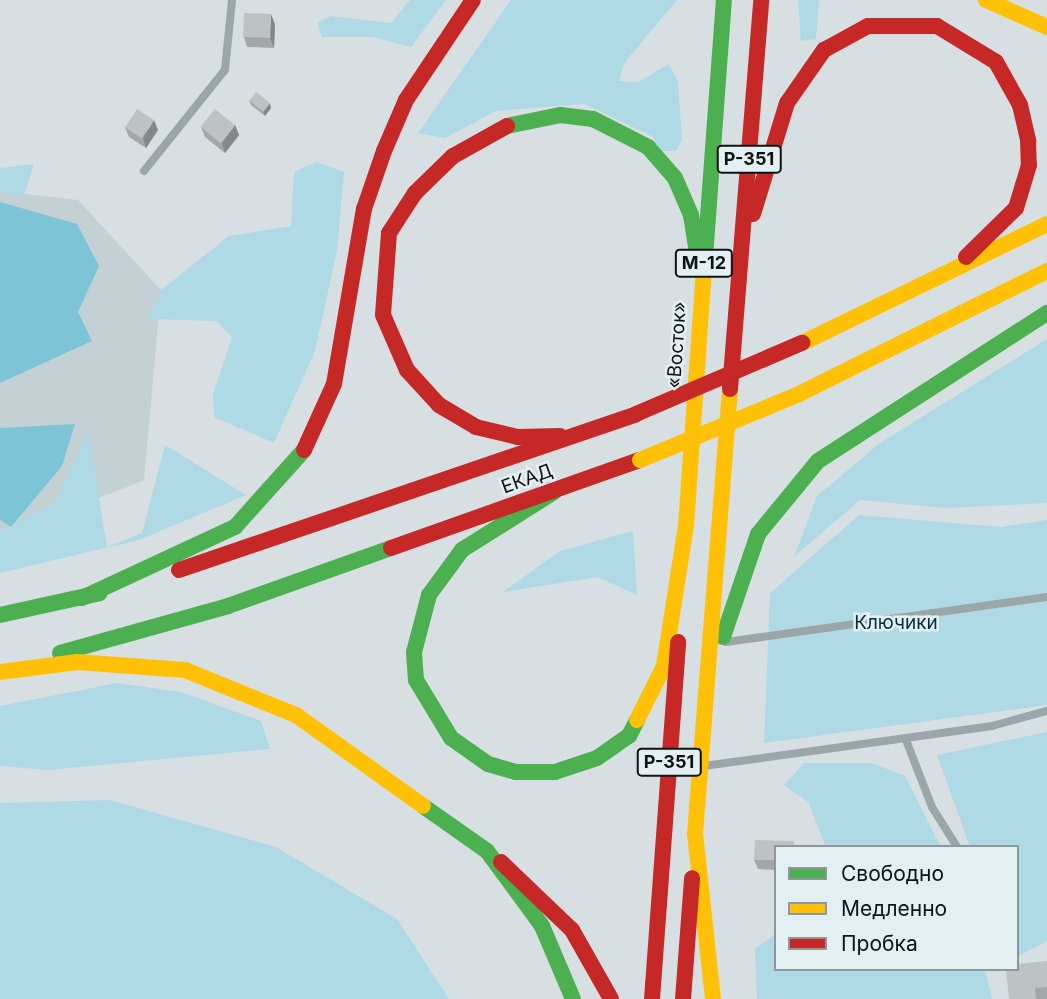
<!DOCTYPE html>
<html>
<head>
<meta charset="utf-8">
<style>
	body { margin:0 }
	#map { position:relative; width:1047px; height:999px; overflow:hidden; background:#d8dfe2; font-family:Inter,sans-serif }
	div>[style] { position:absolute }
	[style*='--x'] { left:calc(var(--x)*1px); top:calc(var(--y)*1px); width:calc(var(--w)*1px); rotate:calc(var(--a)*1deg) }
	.built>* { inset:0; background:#c3d1d5 }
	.green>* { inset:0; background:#afd9e5 }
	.water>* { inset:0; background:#7ec4d7 }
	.lane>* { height:8px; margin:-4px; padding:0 4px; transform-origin:4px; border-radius:4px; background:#9ba6a9 }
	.fast>* { height:16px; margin:-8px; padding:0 8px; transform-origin:8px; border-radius:8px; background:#4caf50 }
	.slow>* { height:16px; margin:-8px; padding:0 8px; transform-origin:8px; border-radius:8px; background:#ffc107 }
	.jam>* { height:16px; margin:-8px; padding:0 8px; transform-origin:8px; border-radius:8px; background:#c62828 }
	.slow-bridge>* { height:16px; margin:-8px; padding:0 8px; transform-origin:8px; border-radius:8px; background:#ffc107 }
	.jam-bridge>* { height:16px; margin:-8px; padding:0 8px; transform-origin:8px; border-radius:8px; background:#c62828 }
	.wall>* { inset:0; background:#a3a7a9 }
	.shaded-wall>* { inset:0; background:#848889 }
	.building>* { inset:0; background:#bdc2c4; transform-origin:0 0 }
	span { translate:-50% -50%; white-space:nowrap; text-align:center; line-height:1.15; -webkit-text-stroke:5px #e3eff2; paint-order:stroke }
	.shield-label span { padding:2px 5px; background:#e3eff2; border:2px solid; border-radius:5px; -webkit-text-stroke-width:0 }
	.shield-label { font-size:18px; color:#0f1314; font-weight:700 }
	.street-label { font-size:19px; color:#0f1314 }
	.park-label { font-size:19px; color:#002f3a }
	.legend { position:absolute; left:774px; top:845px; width:245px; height:126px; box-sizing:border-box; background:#e3eff2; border:2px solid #8e9799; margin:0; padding:9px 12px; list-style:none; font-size:21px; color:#0f1314 }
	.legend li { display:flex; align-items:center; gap:14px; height:35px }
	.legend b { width:35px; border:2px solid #8e9799 }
</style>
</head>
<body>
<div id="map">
	<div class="built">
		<i style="clip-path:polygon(0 191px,78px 200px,161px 290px,144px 480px,0 538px)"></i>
	</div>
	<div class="green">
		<i style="clip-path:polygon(410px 0,446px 0,411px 47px,372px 37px,322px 37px,317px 23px,331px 16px,391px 23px)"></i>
		<i style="clip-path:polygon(511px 0,677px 0,625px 62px,619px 81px,638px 82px,669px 64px,678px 81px,682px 140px,676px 151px,660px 151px,652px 136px,584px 104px,496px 111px,445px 138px,418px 133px)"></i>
		<i style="clip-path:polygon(798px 0,819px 0,816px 39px,801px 41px)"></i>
		<i style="clip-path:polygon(317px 162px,344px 172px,337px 251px,315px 351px,274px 443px,214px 417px,213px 394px,232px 338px,217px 321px,149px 319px,161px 290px,229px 236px,291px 226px,294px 172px)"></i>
		<i style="clip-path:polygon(34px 164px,23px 198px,0 191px,0 168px)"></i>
		<i style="clip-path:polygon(1047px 339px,1047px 503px,945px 508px,860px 500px,794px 557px,817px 496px,880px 443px)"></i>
		<i style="clip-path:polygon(88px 431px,107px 547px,142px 533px,165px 445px,246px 495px,139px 540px,0 573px,0 531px,54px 504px)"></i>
		<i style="clip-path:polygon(859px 515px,1001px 527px,1047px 520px,1047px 705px,764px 743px,770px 593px)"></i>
		<i style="clip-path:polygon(633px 531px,637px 595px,597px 577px,503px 592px,560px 551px)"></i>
		<i style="clip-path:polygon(117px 683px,181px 692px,261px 721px,270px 749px,48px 770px,0 766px,0 706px)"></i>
		<i style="clip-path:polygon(1047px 732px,1047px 941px,1019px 956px,1017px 847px,970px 847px,937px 755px)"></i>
		<i style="clip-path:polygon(804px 763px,872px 763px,905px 776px,941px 847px,826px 847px,808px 802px,784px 785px)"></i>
		<i style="clip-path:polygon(110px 800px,276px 847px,397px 919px,449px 999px,0 999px,0 803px)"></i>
		<i style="clip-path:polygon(776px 934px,776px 969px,985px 969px,992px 999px,757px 999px,755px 949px)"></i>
	</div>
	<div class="water">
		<i style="clip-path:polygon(0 202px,77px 224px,99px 266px,78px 312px,92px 341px,0 383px)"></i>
		<i style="clip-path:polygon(75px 424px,62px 466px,11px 527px,0 520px,0 428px)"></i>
	</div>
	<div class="lane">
		<i style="--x:144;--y:171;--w:129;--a:-51.3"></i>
		<i style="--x:225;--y:70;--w:70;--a:-84.3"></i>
		<i style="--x:726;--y:642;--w:324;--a:-8"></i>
		<i style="--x:906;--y:740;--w:72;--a:68.8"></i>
		<i style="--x:932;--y:807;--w:47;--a:58"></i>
		<i style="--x:704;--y:766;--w:291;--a:-7.9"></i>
		<i style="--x:992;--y:726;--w:57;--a:-15.3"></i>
	</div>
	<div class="fast">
		<i style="--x:507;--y:126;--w:54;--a:-11.7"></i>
		<i style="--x:560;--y:115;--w:33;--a:7"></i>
		<i style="--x:593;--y:119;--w:62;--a:27"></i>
		<i style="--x:648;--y:147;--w:41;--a:48.9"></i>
		<i style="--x:675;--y:178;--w:40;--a:66.6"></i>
		<i style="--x:691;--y:215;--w:45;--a:81"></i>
		<i style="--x:704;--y:271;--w:272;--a:-85.8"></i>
		<i style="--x:554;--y:492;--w:109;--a:147.8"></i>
		<i style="--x:462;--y:550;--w:56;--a:126.3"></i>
		<i style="--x:429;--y:595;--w:59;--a:104.7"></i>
		<i style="--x:414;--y:652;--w:28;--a:86"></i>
		<i style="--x:416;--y:680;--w:68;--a:58.9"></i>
		<i style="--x:451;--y:738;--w:45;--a:35.1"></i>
		<i style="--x:488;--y:764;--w:29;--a:16"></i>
		<i style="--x:516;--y:772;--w:39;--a:0"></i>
		<i style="--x:555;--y:772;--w:44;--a:-18.4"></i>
		<i style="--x:597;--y:758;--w:39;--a:-35"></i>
		<i style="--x:629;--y:736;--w:18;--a:-63"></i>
		<i style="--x:82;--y:598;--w:169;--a:-24.9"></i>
		<i style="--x:235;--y:527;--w:103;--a:-48.1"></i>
		<i style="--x:0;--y:615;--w:102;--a:-12.4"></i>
		<i style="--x:723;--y:637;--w:109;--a:-71.2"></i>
		<i style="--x:758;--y:534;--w:94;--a:-50.6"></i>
		<i style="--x:818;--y:461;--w:273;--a:-32.9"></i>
		<i style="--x:60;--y:653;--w:174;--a:-15.6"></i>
		<i style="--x:228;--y:606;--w:173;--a:-19.6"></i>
		<i style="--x:423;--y:806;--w:78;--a:35.1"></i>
		<i style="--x:487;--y:851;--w:93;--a:53.7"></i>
		<i style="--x:542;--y:926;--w:79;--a:67"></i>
	</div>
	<div class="slow">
		<i style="--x:986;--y:0;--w:67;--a:23.9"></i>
		<i style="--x:802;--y:343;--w:272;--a:-25.9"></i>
		<i style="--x:799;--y:394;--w:277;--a:-26.4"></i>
		<i style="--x:0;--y:672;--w:78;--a:-7.4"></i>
		<i style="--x:77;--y:662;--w:108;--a:4.2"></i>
		<i style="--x:185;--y:670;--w:120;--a:22.1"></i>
		<i style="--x:296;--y:715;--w:156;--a:35.6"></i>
		<i style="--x:637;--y:720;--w:60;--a:-63.4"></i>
		<i style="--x:664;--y:666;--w:142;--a:-81.1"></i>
		<i style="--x:686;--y:526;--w:256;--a:-86"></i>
		<i style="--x:713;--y:999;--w:166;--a:-96.2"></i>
		<i style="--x:695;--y:834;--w:446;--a:-85.5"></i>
	</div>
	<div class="jam">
		<i style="--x:507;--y:126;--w:62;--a:150.9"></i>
		<i style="--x:453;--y:156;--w:53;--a:135.8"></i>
		<i style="--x:415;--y:193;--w:48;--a:123"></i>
		<i style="--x:389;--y:233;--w:82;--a:94.2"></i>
		<i style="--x:383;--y:315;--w:60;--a:66.4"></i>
		<i style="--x:407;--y:370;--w:47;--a:47.6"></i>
		<i style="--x:439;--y:405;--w:43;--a:30.7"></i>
		<i style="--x:476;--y:427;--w:43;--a:13.4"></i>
		<i style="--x:518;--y:437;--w:42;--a:-1.4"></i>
		<i style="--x:753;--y:214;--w:116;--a:-73"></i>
		<i style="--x:787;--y:103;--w:65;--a:-55.1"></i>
		<i style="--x:824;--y:50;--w:50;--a:-28.6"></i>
		<i style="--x:868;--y:26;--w:69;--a:0"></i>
		<i style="--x:937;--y:26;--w:69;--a:31.4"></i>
		<i style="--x:996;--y:62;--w:49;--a:60.8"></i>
		<i style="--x:1020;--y:105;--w:37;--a:77"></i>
		<i style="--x:1028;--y:141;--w:24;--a:88"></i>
		<i style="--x:1029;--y:165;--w:45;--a:106.8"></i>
		<i style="--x:1016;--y:208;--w:70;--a:135.6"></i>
		<i style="--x:730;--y:389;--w:390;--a:-85.4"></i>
		<i style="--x:304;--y:450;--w:72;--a:-65.6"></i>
		<i style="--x:334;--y:384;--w:178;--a:-80.3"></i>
		<i style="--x:364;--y:209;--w:61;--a:-71"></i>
		<i style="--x:384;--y:151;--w:56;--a:-66.7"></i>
		<i style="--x:406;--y:100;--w:120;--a:-56.2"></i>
		<i style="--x:391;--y:548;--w:264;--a:-19.5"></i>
		<i style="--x:179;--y:570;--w:483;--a:-18.8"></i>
		<i style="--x:501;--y:862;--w:98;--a:43.8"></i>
		<i style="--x:572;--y:930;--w:79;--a:60.5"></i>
		<i style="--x:652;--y:999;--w:358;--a:-85.8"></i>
		<i style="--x:683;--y:999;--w:121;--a:-85.7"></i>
	</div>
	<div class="slow-bridge">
		<i style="--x:640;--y:460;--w:172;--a:-22.5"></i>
	</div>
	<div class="jam-bridge">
		<i style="--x:636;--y:414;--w:181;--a:-23.2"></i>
	</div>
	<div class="wall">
		<i style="clip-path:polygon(275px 24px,274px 48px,247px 47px,244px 37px)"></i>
		<i style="clip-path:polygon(249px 100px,271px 108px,265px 116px,251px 105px)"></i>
		<i style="clip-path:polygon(235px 125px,239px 135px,225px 153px,205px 137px,201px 127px)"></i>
		<i style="clip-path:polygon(125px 127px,158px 130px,146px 148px,129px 137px)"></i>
		<i style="clip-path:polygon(776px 847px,776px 870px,758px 869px,754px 860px)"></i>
		<i style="clip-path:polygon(1047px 961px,1047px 999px,1009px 999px)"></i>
	</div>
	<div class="shaded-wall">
		<i style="clip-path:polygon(271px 14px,275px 24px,274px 48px,270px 38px)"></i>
		<i style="clip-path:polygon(270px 103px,271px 108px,265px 116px,263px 111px)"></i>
		<i style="clip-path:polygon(154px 120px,158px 130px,146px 148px,143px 138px)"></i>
		<i style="clip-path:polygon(235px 125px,239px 135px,225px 153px,222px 143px)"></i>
	</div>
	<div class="building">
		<i style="left:244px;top:13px;width:27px;height:24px;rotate:2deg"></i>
		<i style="left:256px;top:92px;width:18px;height:11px;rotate:38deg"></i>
		<i style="left:137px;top:109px;width:20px;height:22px;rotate:33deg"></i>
		<i style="left:215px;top:109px;width:26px;height:23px;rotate:39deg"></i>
		<i style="clip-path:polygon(755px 840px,794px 841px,794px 847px,776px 847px,776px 860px,754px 860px)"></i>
		<i style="clip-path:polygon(1047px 961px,1047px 987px,1035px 988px,1036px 999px,1009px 999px,1006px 969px,1017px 969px,1017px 964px)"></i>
	</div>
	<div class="shield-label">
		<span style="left:749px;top:159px">Р-351</span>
		<span style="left:704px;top:263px">М-12</span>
		<span style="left:669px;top:762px">Р-351</span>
	</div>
	<div class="street-label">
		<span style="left:677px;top:345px;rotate:-86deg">«Восток»</span>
		<span style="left:527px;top:479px;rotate:-20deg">ЕКАД</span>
	</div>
	<div class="park-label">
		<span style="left:896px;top:623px">Ключики</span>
	</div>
	<ul class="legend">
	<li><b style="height:9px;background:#4caf50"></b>Свободно</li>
	<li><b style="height:9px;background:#ffc107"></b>Медленно</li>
	<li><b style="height:9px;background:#c62828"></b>Пробка</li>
	</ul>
</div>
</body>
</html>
